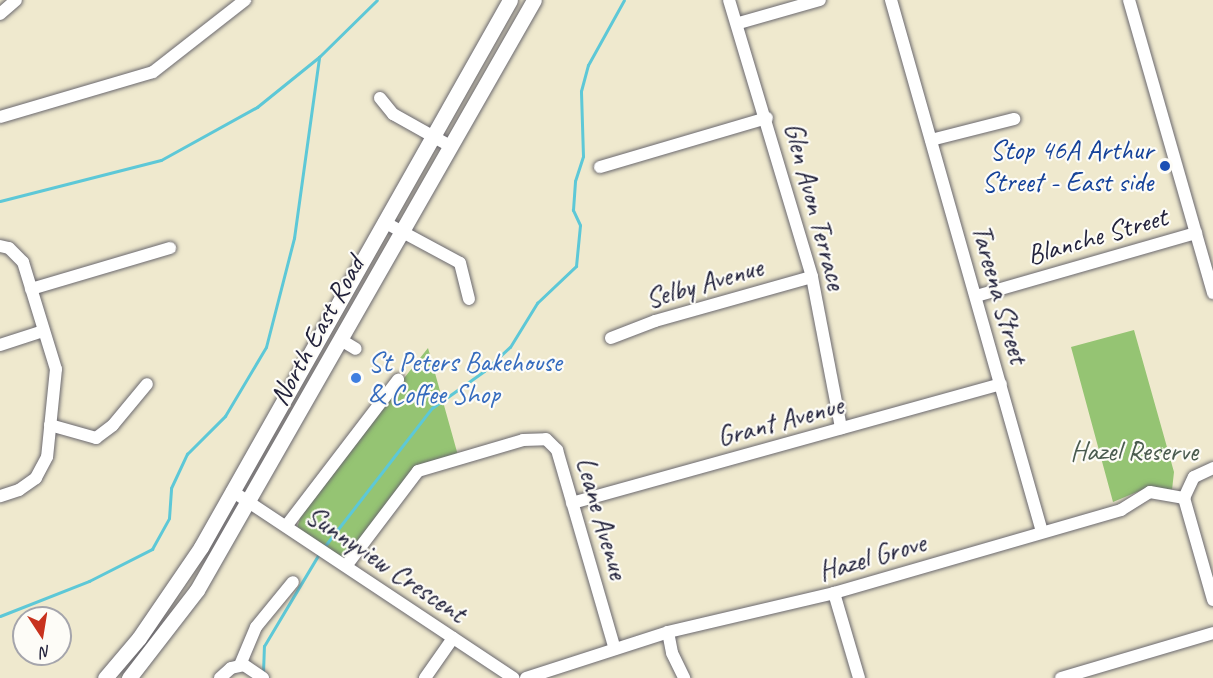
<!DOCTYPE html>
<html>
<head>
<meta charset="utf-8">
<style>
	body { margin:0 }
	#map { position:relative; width:1213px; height:678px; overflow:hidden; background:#efe9ce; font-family:Caveat,sans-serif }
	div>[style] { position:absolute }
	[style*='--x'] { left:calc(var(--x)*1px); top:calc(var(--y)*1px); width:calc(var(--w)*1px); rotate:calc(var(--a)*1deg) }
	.green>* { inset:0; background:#95c473 }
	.stream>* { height:3px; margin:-1.5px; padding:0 1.5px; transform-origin:1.5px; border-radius:1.5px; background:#5dc8d7 }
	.roads { filter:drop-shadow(0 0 2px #6a686e) drop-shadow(0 0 2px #6a686e) }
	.minor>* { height:12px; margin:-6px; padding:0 6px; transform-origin:6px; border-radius:6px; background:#fff }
	.major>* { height:15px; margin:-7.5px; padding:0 7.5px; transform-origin:7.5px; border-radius:7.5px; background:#fff }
	.dots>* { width:16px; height:16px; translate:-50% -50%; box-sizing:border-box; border:3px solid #fdfcf7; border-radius:50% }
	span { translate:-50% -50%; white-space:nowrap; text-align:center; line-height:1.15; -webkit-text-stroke:4.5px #fdfcf7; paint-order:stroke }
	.transit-label { font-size:28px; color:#164399 }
	.right { translate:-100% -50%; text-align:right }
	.street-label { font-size:28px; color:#22223b }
	.shop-label { font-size:28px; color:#366cbe }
	.left { translate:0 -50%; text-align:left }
	.park-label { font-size:28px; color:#4a5b4f }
	.north { position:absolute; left:12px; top:606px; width:60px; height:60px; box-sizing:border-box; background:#fdfcf7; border:2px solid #a5a5ac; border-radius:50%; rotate:168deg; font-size:16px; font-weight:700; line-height:24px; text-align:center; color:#22223b }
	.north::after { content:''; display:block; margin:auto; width:21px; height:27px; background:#c8321e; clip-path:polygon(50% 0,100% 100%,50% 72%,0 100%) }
</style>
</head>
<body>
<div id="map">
	<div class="green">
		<i style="clip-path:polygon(1134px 330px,1174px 472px,1172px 490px,1149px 487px,1113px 502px,1071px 347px)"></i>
		<i style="clip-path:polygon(428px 348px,459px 459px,418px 471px,346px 566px,296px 531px,305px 503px)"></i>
	</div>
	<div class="stream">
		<i style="--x:0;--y:201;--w:166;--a:-14.3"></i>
		<i style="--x:161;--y:160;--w:110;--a:-28.9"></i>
		<i style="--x:257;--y:107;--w:80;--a:-38.9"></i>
		<i style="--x:319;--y:57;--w:81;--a:-44.5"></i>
		<i style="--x:324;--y:547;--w:176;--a:-52.2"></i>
		<i style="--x:432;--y:408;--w:64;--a:-35.4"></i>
		<i style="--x:484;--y:371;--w:35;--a:-43"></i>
		<i style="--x:510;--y:347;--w:52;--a:-58.5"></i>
		<i style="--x:537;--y:303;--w:54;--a:-43.5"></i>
		<i style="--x:576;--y:266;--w:41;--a:-84.4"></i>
		<i style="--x:580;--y:225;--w:17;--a:-115"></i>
		<i style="--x:573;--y:210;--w:29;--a:-86"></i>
		<i style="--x:575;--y:181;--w:26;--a:-72"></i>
		<i style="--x:583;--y:156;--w:65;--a:-91.8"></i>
		<i style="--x:581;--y:91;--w:27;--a:-75"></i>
		<i style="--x:588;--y:65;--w:74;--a:-61"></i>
		<i style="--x:0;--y:616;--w:96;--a:-21.5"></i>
		<i style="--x:89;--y:581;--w:71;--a:-26.9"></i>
		<i style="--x:152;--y:549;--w:35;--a:-61"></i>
		<i style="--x:169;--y:518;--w:30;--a:-86"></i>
		<i style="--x:171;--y:488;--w:38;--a:-65"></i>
		<i style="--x:187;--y:454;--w:54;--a:-45"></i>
		<i style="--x:225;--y:416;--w:80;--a:-59.3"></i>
		<i style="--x:266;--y:347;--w:113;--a:-75.6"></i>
		<i style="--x:294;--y:238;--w:183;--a:-82.1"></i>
		<i style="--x:263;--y:673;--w:27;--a:-88"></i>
		<i style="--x:264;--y:646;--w:109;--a:-59.2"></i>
	</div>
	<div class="roads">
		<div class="minor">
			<i style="--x:729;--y:0;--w:289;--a:73.3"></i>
			<i style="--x:812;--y:277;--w:154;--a:79.1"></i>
			<i style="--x:891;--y:0;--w:553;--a:74.15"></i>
			<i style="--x:1129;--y:0;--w:305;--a:74"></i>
			<i style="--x:0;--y:14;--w:21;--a:-41"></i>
			<i style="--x:739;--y:23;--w:84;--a:-15.9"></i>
			<i style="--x:380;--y:98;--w:21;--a:51"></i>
			<i style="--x:393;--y:114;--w:65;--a:29.3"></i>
			<i style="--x:0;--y:117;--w:159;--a:-16.4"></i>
			<i style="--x:153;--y:72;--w:117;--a:-38"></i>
			<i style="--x:931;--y:140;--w:86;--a:-14.2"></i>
			<i style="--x:600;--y:167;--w:174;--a:-16.4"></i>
			<i style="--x:384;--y:222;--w:86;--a:28.3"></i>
			<i style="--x:460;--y:263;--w:37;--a:76"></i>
			<i style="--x:0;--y:246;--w:9;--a:13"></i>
			<i style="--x:9;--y:248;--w:20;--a:45"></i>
			<i style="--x:23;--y:262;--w:112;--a:72.9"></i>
			<i style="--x:56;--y:369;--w:88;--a:95.8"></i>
			<i style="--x:47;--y:457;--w:24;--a:118"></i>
			<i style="--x:36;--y:478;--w:21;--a:145"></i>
			<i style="--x:19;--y:490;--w:20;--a:162"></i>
			<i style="--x:31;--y:289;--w:145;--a:-16.4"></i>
			<i style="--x:976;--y:296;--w:229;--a:-16"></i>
			<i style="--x:611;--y:338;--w:47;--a:-21.1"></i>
			<i style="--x:655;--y:321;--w:163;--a:-15.7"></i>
			<i style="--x:341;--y:340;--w:17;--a:31"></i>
			<i style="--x:0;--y:345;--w:45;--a:-18"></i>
			<i style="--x:50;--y:425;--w:48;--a:15.8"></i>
			<i style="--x:96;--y:438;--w:21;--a:-37"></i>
			<i style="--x:113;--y:425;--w:53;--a:-50.3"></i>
			<i style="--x:232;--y:491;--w:338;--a:33.6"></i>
			<i style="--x:1184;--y:498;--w:106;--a:74.1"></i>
			<i style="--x:1184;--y:498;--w:23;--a:-65"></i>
			<i style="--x:1194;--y:477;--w:21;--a:-25"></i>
			<i style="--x:572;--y:503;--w:445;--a:-15.5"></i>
			<i style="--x:287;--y:525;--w:183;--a:-52.6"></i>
			<i style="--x:346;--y:566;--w:119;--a:-52.8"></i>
			<i style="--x:418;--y:471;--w:109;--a:-16.4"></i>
			<i style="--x:523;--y:440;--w:23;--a:-2"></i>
			<i style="--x:546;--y:439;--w:16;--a:45"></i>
			<i style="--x:557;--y:450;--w:207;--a:73.8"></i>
			<i style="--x:834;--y:593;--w:89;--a:73.6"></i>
			<i style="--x:668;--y:632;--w:21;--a:79"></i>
			<i style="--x:672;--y:653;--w:28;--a:64"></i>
			<i style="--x:240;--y:665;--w:41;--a:-67.2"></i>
			<i style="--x:256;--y:627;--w:58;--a:-50.6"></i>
			<i style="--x:220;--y:678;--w:15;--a:-42"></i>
			<i style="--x:231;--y:668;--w:13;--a:-13"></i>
			<i style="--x:244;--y:665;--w:23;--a:34"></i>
			<i style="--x:425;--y:678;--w:49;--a:-55"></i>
			<i style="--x:526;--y:678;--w:149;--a:-17.9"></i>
			<i style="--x:668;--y:632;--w:171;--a:-13.2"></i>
			<i style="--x:834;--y:593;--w:299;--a:-16.1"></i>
			<i style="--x:1121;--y:510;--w:34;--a:-32"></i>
			<i style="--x:1150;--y:492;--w:35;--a:10"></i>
			<i style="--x:1061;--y:678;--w:159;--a:-16.5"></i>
		</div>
		<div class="major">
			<i style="--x:105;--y:678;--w:52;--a:-49.6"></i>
			<i style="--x:139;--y:638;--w:110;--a:-55.7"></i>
			<i style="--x:201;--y:547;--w:628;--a:-60.54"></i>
			<i style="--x:129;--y:678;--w:111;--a:-52.3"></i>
			<i style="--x:197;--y:590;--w:679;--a:-60.27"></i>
		</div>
	</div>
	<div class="dots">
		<i style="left:1165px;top:166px;background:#1a4fb4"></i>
		<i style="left:356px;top:378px;background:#3f7fe0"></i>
	</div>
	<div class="transit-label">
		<span class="right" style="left:1153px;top:166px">Stop 46A Arthur<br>Street - East side</span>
	</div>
	<div class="street-label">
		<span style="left:815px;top:206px;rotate:75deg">Glen Avon Terrace</span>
		<span style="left:1097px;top:236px;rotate:-16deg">Blanche Street</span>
		<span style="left:704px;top:283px;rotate:-16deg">Selby Avenue</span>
		<span style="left:1000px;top:294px;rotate:74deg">Tareena Street</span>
		<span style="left:317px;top:331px;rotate:-61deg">North East Road</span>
		<span style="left:780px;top:421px;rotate:-15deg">Grant Avenue</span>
		<span style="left:602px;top:518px;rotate:74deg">Leane Avenue</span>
		<span style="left:872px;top:557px;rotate:-16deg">Hazel Grove</span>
		<span style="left:386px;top:564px;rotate:34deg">Sunnyview Crescent</span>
	</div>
	<div class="shop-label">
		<span class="left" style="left:368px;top:378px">St Peters Bakehouse<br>&amp; Coffee Shop</span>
	</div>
	<div class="park-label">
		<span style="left:1134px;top:451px">Hazel Reserve</span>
	</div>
	<div class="north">N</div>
</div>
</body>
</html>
